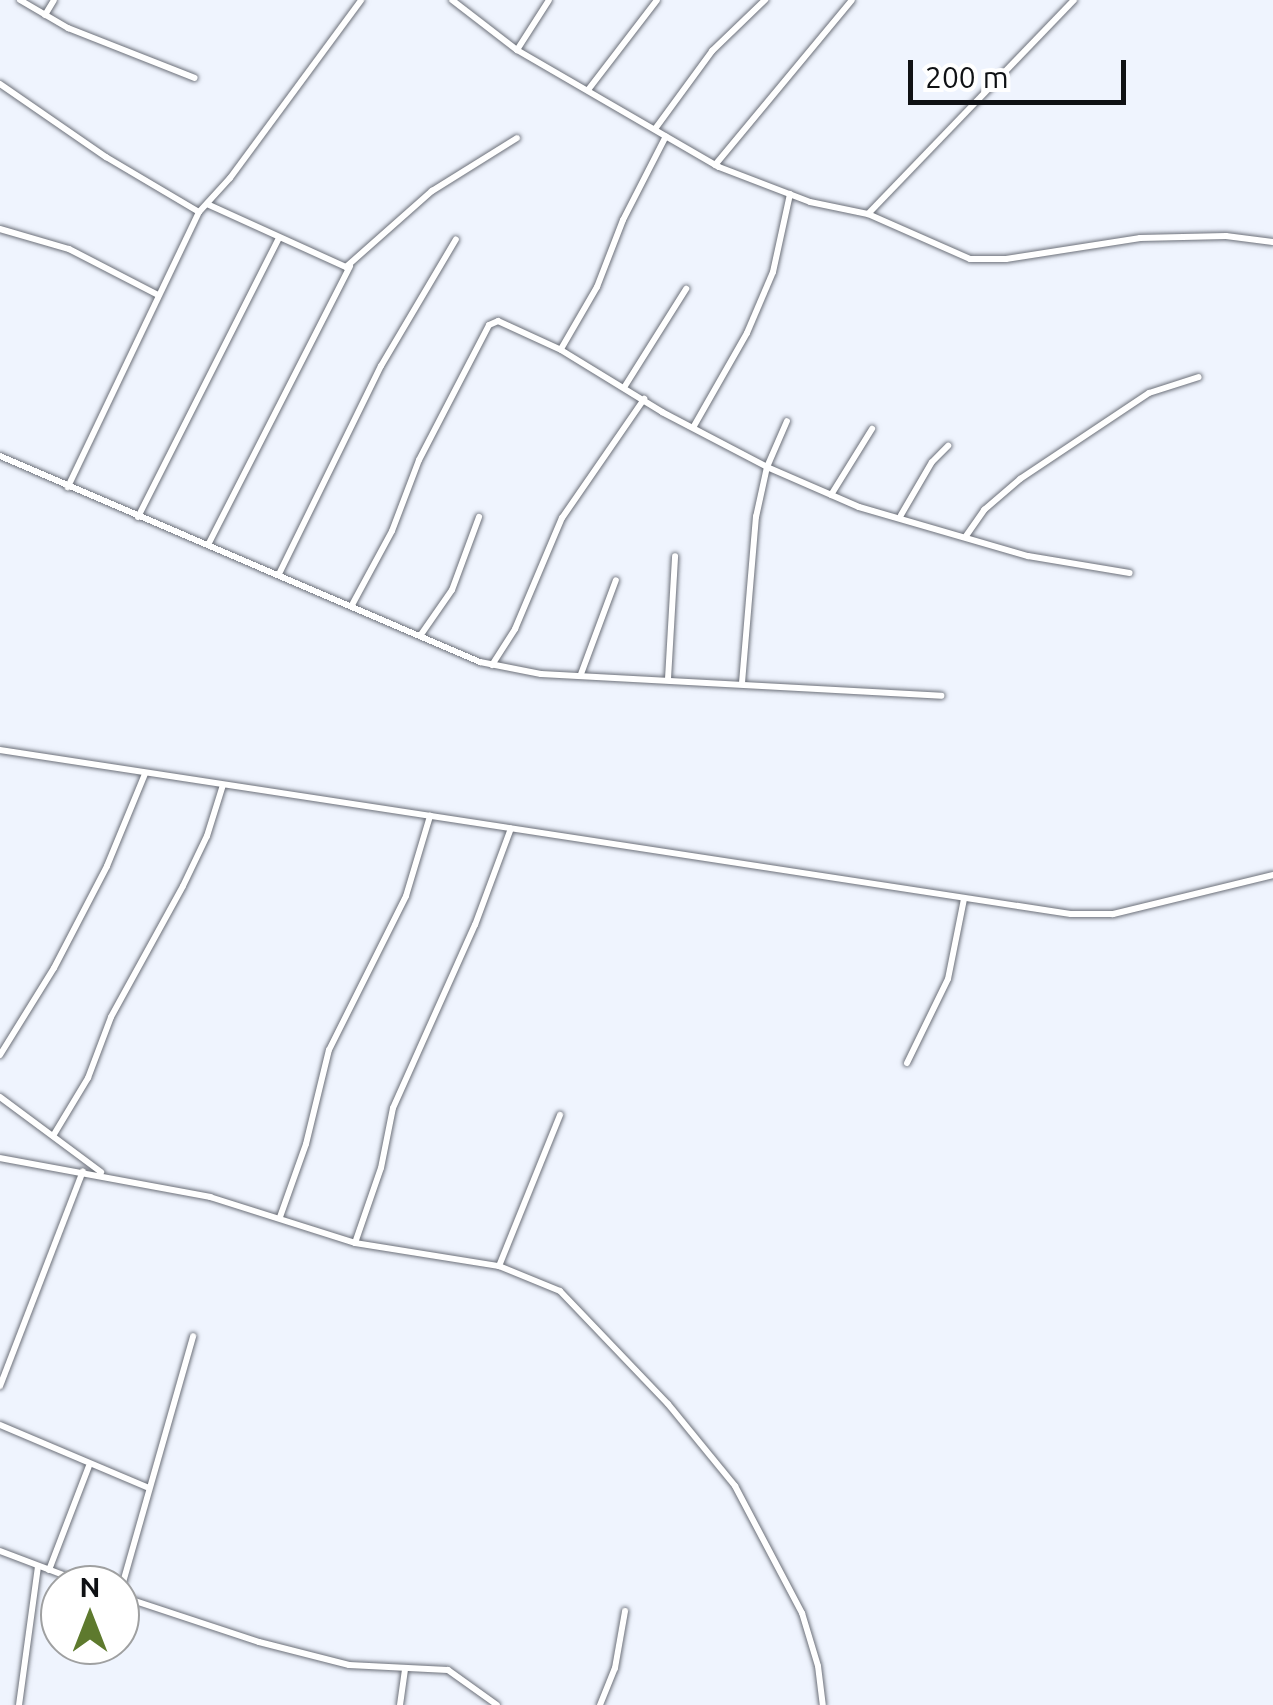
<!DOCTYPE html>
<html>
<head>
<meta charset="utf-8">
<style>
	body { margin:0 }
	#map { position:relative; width:1273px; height:1705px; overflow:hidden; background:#eff4fe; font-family:Ubuntu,sans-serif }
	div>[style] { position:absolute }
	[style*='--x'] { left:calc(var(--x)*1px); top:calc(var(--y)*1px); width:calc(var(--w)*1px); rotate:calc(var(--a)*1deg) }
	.roads { filter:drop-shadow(0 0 2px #6c7079) drop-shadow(0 0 2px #6c7079) }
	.minor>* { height:6px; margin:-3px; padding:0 3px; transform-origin:3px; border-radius:3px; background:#fff }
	span { translate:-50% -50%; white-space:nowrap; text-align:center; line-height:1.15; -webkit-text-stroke:10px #fff; paint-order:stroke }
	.north { position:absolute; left:40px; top:1565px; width:100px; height:100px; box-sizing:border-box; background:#fff; border:2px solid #9fa0a1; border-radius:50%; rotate:0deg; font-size:28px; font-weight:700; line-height:40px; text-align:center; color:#0f1114 }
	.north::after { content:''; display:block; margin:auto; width:35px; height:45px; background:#5e7a2e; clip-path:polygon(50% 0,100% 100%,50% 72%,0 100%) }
	.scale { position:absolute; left:908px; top:60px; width:218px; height:45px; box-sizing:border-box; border:5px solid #0f1114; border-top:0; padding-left:12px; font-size:30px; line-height:35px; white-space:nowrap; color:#0f1114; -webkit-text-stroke:8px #fff; paint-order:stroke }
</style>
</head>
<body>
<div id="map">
	<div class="roads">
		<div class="minor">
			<i style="--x:20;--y:0;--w:56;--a:30.3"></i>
			<i style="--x:68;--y:28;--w:136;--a:21.5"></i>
			<i style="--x:452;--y:0;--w:82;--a:37.6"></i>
			<i style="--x:517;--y:50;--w:233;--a:30.1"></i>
			<i style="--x:719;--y:167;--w:97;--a:21"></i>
			<i style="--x:810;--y:202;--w:59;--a:11.7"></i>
			<i style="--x:868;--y:214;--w:111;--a:23.8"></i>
			<i style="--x:970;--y:259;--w:36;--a:0"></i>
			<i style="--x:1006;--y:259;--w:136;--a:-8.9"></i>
			<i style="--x:1140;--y:238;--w:86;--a:-1.3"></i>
			<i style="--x:1226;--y:236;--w:47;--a:7.3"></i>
			<i style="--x:45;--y:15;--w:17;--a:-59"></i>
			<i style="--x:517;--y:50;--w:59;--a:-57.4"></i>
			<i style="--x:0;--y:84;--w:129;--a:34.6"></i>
			<i style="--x:106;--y:157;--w:108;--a:30.6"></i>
			<i style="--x:199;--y:212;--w:305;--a:115.5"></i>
			<i style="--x:588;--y:90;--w:113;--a:-52.5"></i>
			<i style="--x:655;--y:129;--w:97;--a:-53.8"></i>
			<i style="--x:712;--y:51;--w:74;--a:-43.9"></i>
			<i style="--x:715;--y:165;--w:214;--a:-50.3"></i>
			<i style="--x:207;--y:204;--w:153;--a:24.4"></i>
			<i style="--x:346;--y:267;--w:115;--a:-41.5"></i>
			<i style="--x:432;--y:191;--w:100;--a:-31.9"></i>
			<i style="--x:199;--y:212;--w:46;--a:-47.6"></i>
			<i style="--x:230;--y:178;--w:221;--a:-53.6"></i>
			<i style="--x:868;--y:214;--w:297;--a:-46.1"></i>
			<i style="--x:0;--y:229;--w:72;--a:16.2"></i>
			<i style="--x:69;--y:249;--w:100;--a:27.3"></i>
			<i style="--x:561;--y:349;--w:72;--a:-59.9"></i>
			<i style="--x:597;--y:287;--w:72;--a:-68.8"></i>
			<i style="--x:623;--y:220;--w:94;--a:-62.9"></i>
			<i style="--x:625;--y:386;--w:115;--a:-57.8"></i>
			<i style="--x:694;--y:426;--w:107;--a:-60.3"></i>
			<i style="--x:747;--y:333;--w:66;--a:-66.9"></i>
			<i style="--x:773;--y:272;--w:80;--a:-77.7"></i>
			<i style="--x:0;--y:456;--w:522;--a:23.23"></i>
			<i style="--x:480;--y:662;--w:62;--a:11.1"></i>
			<i style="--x:541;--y:674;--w:401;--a:3.1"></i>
			<i style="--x:831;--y:495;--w:78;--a:-58.2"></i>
			<i style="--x:901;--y:515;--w:61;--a:-59.7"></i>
			<i style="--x:932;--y:462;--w:23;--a:-45"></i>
			<i style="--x:138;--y:517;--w:313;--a:-63.2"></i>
			<i style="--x:966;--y:536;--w:32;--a:-55"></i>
			<i style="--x:984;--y:510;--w:48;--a:-40.7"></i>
			<i style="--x:1020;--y:479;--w:155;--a:-33.7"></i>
			<i style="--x:1149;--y:393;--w:52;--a:-17.7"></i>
			<i style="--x:208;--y:545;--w:313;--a:-63"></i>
			<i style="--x:279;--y:574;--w:232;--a:-63.9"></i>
			<i style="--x:381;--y:366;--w:147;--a:-59.4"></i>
			<i style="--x:352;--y:605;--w:84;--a:-61.6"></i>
			<i style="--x:392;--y:531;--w:76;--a:-69.2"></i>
			<i style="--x:419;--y:460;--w:152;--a:-62.6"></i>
			<i style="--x:489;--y:325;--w:10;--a:-24"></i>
			<i style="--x:498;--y:321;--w:69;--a:24.7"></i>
			<i style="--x:561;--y:350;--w:119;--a:31.5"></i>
			<i style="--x:662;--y:412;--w:119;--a:27.6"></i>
			<i style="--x:767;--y:467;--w:100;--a:23.5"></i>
			<i style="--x:859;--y:507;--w:176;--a:16.2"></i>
			<i style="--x:1028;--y:556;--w:103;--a:9.5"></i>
			<i style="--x:420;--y:636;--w:56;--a:-55.2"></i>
			<i style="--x:452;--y:590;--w:78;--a:-69.7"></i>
			<i style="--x:492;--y:665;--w:43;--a:-57.4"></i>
			<i style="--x:515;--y:629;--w:121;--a:-67.1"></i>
			<i style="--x:562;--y:518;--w:145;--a:-55.4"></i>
			<i style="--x:581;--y:674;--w:100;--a:-69.6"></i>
			<i style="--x:668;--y:679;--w:123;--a:-86.7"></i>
			<i style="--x:742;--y:683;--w:167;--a:-85.2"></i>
			<i style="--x:756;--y:517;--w:51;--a:-77.6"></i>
			<i style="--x:767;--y:467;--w:50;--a:-66.5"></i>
			<i style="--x:0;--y:750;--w:1083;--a:8.71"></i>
			<i style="--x:1071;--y:914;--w:42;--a:0"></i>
			<i style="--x:1113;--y:914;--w:165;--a:-13.7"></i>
			<i style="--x:0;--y:1055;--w:102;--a:-58.2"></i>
			<i style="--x:54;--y:968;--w:115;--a:-62.5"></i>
			<i style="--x:107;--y:866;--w:100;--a:-67.6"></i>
			<i style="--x:907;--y:1063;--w:93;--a:-64"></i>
			<i style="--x:948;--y:979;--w:82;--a:-78.7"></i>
			<i style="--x:0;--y:1097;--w:126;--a:36.6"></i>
			<i style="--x:53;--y:1136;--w:68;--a:-58.9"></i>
			<i style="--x:88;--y:1078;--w:65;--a:-69.3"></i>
			<i style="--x:111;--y:1017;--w:149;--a:-61.2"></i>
			<i style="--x:183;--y:886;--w:55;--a:-64.4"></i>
			<i style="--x:207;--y:836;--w:53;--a:-72.6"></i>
			<i style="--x:0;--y:1158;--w:214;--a:10.5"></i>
			<i style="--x:210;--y:1197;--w:152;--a:17.6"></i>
			<i style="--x:355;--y:1243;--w:146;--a:9.1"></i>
			<i style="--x:499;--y:1266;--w:66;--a:22.3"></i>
			<i style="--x:560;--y:1291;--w:156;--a:46.3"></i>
			<i style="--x:668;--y:1404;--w:106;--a:50.7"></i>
			<i style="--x:735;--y:1486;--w:144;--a:62.2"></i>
			<i style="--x:802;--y:1613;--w:55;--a:73.2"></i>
			<i style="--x:818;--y:1666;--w:39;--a:83"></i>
			<i style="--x:280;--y:1217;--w:77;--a:-70.4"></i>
			<i style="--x:306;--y:1144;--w:97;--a:-76.3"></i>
			<i style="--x:329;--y:1050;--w:172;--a:-63.4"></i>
			<i style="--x:406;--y:896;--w:84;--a:-73.3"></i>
			<i style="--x:355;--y:1243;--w:79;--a:-70.9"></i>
			<i style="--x:381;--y:1168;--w:61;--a:-78.7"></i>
			<i style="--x:393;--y:1108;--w:201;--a:-65.9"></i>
			<i style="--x:475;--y:925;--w:103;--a:-69.6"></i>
			<i style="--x:499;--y:1266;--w:163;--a:-68"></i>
			<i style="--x:0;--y:1386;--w:230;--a:-68.9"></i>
			<i style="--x:0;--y:1425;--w:160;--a:22.9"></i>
			<i style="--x:0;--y:1551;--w:96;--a:20.7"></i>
			<i style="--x:49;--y:1570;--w:111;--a:-69"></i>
			<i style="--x:120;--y:1593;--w:267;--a:-74.1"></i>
			<i style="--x:120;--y:1596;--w:146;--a:18.3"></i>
			<i style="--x:259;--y:1642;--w:93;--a:14.3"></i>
			<i style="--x:349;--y:1665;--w:99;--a:2.9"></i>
			<i style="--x:448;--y:1670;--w:60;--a:35.5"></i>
			<i style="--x:19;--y:1705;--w:140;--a:-82.2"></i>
			<i style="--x:400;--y:1705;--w:35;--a:-82"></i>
			<i style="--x:600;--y:1705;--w:40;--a:-68"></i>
			<i style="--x:615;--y:1668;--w:58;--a:-80"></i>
		</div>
	</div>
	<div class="north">N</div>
	<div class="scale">200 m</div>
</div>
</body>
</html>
